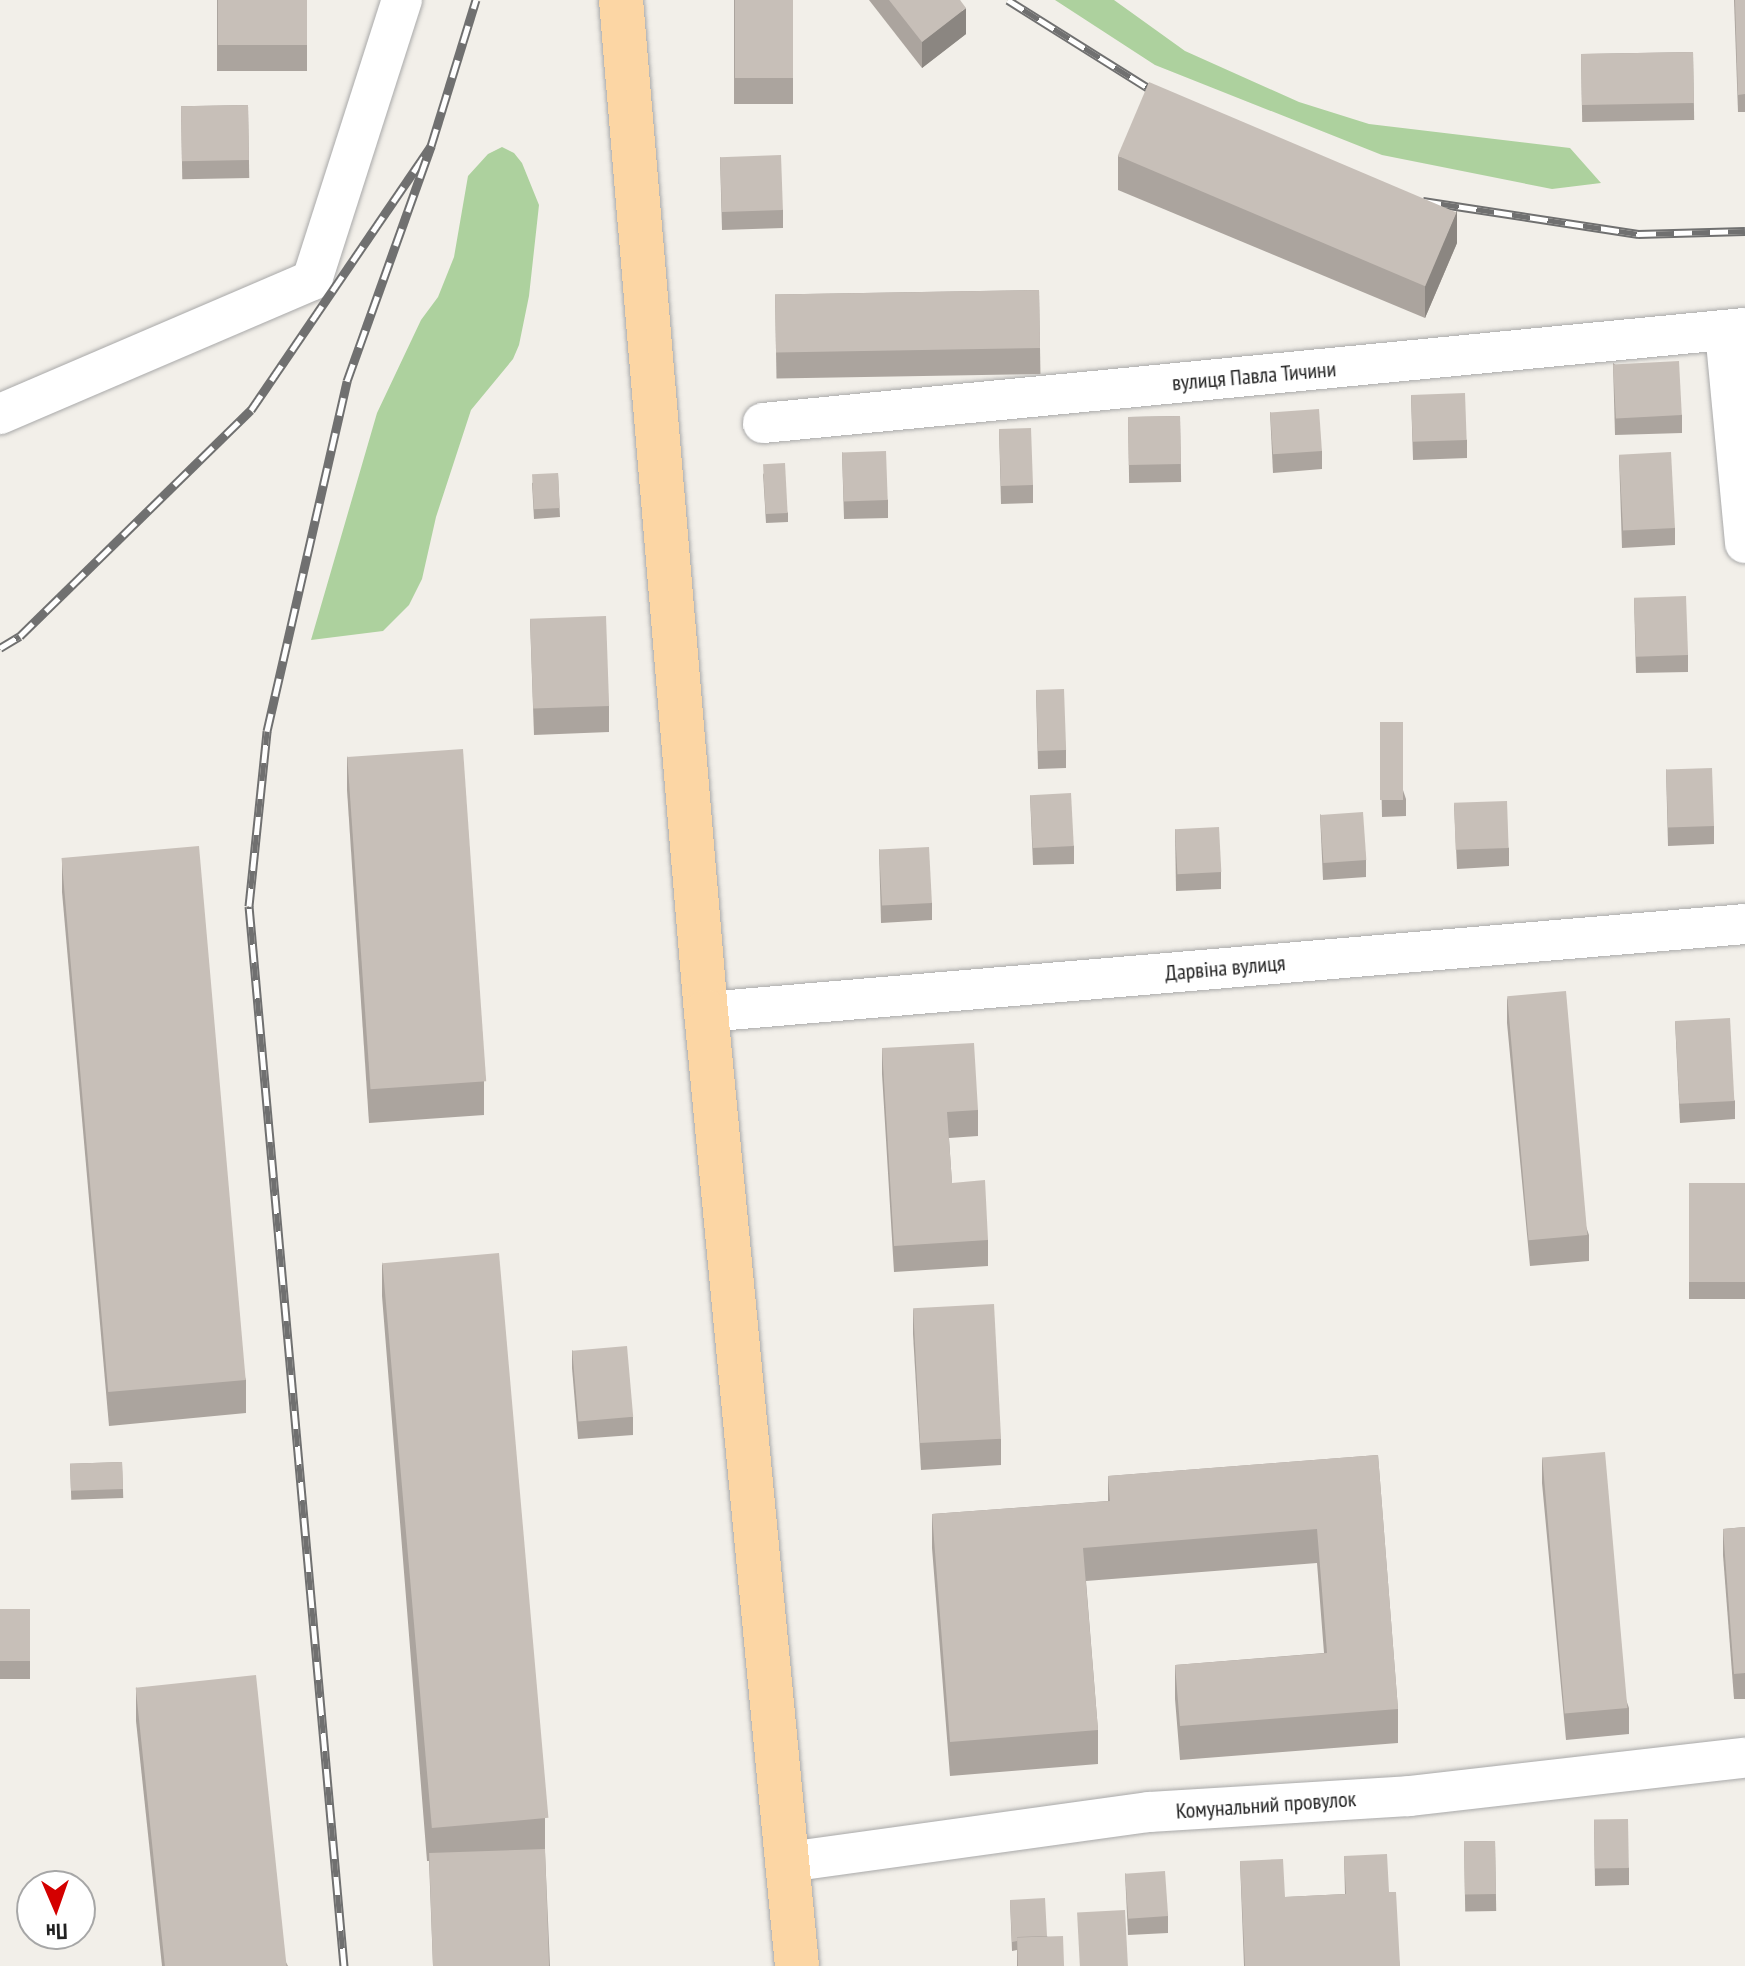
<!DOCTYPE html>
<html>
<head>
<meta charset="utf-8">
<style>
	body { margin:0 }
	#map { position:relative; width:1745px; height:1966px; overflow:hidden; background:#f2efe9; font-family:"PT Sans Narrow",sans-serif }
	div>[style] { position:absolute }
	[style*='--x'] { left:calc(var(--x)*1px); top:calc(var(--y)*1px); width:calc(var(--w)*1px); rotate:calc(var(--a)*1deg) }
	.forest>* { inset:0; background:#add19e }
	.roads { filter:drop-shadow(0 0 2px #a9a9a9) drop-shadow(0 0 2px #a9a9a9) }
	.minor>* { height:40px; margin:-20px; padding:0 20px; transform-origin:20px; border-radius:20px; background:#fff }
	.primary>* { height:44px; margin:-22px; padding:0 22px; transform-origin:22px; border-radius:22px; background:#fcd6a4 }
	.rail>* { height:9px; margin-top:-4.5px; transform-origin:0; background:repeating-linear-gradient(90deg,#fff 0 18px,#707070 0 36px); box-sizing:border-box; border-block:2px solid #707070 }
	.wall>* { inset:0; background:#aba49e; transform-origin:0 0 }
	.shaded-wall>* { inset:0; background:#8b8681 }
	.building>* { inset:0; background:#c7bfb8; transform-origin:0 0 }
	span { translate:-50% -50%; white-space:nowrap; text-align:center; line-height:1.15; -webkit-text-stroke:7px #fff; paint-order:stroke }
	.street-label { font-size:22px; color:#222 }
	.north { position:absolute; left:16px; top:1870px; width:80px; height:80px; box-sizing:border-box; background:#fff; border:2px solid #a7a7a7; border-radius:50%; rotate:178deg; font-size:22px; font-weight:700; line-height:32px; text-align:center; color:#222 }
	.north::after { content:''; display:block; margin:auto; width:28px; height:36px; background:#d40000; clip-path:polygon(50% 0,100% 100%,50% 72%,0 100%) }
</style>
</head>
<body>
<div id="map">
	<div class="forest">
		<i style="clip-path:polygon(1055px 0,1114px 0,1185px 51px,1299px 102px,1369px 124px,1570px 148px,1601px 183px,1552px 189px,1382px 155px,1155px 65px)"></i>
		<i style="clip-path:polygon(502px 147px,514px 153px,522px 163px,539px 205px,529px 296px,519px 345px,513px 359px,471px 410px,436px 517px,422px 579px,409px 605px,383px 631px,311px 640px,377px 413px,421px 320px,438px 297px,454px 257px,468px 176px,488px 154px)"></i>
	</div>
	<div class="roads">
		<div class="minor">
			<i style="--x:1725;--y:331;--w:213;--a:84.6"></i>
			<i style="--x:0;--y:414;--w:340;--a:-23.2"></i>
			<i style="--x:312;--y:280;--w:294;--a:-72.2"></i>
			<i style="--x:763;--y:423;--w:987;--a:-5.53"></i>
			<i style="--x:706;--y:1012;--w:1043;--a:-4.84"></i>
			<i style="--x:788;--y:1862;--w:364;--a:-7.9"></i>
			<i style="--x:1149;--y:1812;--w:260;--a:-3.5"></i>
			<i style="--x:1409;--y:1796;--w:338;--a:-6.5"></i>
		</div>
		<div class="primary">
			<i style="--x:621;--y:0;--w:1016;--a:85.2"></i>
			<i style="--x:706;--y:1012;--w:958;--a:84.55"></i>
		</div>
	</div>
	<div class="rail">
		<i style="--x:1008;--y:0;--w:184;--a:32.1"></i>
		<i style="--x:1423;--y:201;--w:218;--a:8.7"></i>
		<i style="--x:1638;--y:234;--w:107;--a:-1.6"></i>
		<i style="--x:0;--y:648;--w:23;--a:-31"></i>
		<i style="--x:20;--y:636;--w:323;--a:-44.4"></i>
		<i style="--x:251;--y:410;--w:320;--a:-55.7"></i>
		<i style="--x:431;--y:146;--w:153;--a:-72.9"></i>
		<i style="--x:344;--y:1966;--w:1064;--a:-95.12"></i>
		<i style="--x:249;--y:906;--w:176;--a:-84.1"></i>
		<i style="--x:267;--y:731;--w:359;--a:-77.1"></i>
		<i style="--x:347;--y:381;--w:250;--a:-70.3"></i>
	</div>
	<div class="wall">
		<i style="left:217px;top:0;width:90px;height:71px"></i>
		<i style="left:734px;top:0;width:59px;height:104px"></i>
		<i style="clip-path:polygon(869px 0,960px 0,966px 34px,922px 68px)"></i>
		<i style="clip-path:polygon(1734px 0,1745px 0,1745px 112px,1738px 112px)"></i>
		<i style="left:1693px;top:52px;width:68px;height:112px;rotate:89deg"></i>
		<i style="left:248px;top:105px;width:73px;height:67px;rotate:89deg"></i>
		<i style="clip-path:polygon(1118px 156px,1457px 243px,1425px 318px,1118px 190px)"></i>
		<i style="clip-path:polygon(720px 157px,783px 210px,783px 228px,722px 230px)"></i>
		<i style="left:1039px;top:290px;width:84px;height:264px;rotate:89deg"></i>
		<i style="clip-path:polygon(1613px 363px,1682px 415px,1682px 433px,1615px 435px)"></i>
		<i style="clip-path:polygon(1411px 395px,1467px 440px,1467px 458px,1413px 460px)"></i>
		<i style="clip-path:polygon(1270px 412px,1322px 451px,1322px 469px,1273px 473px)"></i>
		<i style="left:1180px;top:416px;width:66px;height:52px;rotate:89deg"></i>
		<i style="clip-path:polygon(999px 429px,1033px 485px,1033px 503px,1001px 504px)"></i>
		<i style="clip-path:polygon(842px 452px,888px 500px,888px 518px,844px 519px)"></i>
		<i style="clip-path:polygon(1619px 455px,1675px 528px,1675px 545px,1622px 548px)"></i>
		<i style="clip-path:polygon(558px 473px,560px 517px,534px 519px,532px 483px)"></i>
		<i style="clip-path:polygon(763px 473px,788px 513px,788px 522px,766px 523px)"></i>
		<i style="clip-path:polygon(1634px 598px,1688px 655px,1688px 672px,1636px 673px)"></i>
		<i style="clip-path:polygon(530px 619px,609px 706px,609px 732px,534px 735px)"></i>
		<i style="clip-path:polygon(1036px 690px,1066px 750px,1066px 768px,1038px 769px)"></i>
		<i style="clip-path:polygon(1380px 722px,1406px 799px,1406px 816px,1382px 817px)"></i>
		<i style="clip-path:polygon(347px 756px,484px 1081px,484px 1115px,369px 1123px,347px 790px)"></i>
		<i style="clip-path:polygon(1666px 769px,1714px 826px,1714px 844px,1668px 846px)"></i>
		<i style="clip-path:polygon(1030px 795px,1074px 846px,1074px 864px,1033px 865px)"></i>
		<i style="clip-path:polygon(1454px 804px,1509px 848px,1509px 866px,1457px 869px)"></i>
		<i style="clip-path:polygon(1320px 814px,1366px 860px,1366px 877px,1323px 880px)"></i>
		<i style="clip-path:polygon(1175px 829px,1221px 872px,1221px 889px,1176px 891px)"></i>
		<i style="clip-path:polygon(879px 849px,932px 903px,932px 920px,881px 923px)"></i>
		<i style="clip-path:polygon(62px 858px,246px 1380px,246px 1413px,109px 1426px,62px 892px)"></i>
		<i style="clip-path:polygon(1507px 997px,1589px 1235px,1589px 1261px,1530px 1266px,1507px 1023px)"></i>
		<i style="clip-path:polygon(1675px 1021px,1735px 1101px,1735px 1119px,1680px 1123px)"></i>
		<i style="clip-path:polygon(882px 1048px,978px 1110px,978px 1136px,949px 1138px,952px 1183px,988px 1240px,988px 1266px,894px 1272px,882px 1074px)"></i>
		<i style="left:1745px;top:1183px;width:116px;height:56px;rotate:90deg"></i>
		<i style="clip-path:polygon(382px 1262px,545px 1818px,545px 1852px,550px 1966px,433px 1966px,429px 1861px,427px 1861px,382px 1296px)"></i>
		<i style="clip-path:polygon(913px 1309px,1001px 1439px,1001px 1465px,921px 1470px,913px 1334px)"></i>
		<i style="clip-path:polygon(572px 1350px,633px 1417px,633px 1435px,578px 1439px,572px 1368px)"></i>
		<i style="clip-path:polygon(1378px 1455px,1398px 1709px,1398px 1743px,1180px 1760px,1175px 1699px,1175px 1665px,1324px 1653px,1317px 1563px,1086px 1581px,1098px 1730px,1098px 1764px,950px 1776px,932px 1548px,932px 1514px,1108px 1501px,1108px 1476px)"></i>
		<i style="clip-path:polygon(1542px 1457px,1629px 1708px,1629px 1734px,1566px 1740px,1542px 1483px)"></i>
		<i style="left:122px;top:1462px;width:36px;height:52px;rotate:88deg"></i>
		<i style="clip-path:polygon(1745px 1527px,1745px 1699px,1734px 1699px,1723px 1555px,1723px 1529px)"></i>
		<i style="left:0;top:1609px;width:30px;height:70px"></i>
		<i style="clip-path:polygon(136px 1687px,288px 1966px,162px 1966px,136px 1721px)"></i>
		<i style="clip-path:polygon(1594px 1820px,1629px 1868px,1629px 1885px,1595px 1886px)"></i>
		<i style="left:1495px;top:1841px;width:70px;height:31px;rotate:89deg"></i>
		<i style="clip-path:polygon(1344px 1856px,1389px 1892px,1400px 1966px,1244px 1966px,1240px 1861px,1285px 1897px,1345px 1894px)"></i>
		<i style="clip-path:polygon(1125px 1873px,1168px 1916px,1168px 1933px,1128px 1935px)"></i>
		<i style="clip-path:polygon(1010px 1900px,1047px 1936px,1064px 1966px,1017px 1966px,1017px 1950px,1012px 1951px)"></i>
	</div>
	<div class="shaded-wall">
		<i style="clip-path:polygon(966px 8px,966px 34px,922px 68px,922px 42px)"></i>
		<i style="clip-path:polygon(1457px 210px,1457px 243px,1425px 318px,1425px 284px)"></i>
	</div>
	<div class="building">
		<i style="left:218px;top:0;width:89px;height:45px"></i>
		<i style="left:735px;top:0;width:58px;height:78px"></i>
		<i style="clip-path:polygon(889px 0,960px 0,966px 8px,922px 42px)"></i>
		<i style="clip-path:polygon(1735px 0,1745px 0,1745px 94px,1738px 95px)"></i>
		<i style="left:1693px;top:52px;width:51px;height:112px;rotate:89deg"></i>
		<i style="left:1149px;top:82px;width:334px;height:80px;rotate:23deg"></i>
		<i style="left:248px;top:105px;width:55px;height:67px;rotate:89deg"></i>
		<i style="left:781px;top:155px;width:55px;height:61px;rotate:88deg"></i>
		<i style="left:1039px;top:290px;width:58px;height:264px;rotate:89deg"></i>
		<i style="left:1679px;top:361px;width:54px;height:66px;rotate:87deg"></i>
		<i style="left:1465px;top:393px;width:47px;height:54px;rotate:88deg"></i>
		<i style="left:1319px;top:409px;width:42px;height:49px;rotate:86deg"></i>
		<i style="left:1180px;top:416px;width:48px;height:52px;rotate:89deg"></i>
		<i style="left:1031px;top:428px;width:57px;height:32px;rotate:88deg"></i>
		<i style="left:886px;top:451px;width:49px;height:44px;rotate:88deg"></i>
		<i style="left:1671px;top:452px;width:76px;height:52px;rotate:87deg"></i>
		<i style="left:785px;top:463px;width:50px;height:22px;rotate:87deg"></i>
		<i style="left:558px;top:473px;width:35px;height:26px;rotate:87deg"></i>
		<i style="left:1686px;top:596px;width:59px;height:52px;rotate:88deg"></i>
		<i style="left:606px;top:616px;width:90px;height:76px;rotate:88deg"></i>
		<i style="left:1064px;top:689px;width:61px;height:28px;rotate:88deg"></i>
		<i style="left:1380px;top:722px;width:23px;height:78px"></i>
		<i style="left:463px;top:749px;width:333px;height:116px;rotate:86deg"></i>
		<i style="left:1712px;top:768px;width:58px;height:46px;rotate:88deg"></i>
		<i style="left:1071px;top:793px;width:53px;height:41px;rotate:87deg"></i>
		<i style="left:1507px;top:801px;width:47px;height:53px;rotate:88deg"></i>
		<i style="left:1363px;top:812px;width:48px;height:43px;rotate:86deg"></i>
		<i style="left:1219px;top:827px;width:45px;height:44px;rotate:87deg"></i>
		<i style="left:199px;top:846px;width:536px;height:138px;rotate:85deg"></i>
		<i style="left:929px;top:847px;width:56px;height:50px;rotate:87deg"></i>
		<i style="left:1566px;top:991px;width:245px;height:59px;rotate:85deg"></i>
		<i style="left:1730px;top:1018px;width:83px;height:55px;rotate:87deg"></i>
		<i style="clip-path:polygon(974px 1043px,978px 1110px,947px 1112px,952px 1183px,985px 1180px,988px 1240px,894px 1246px,882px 1048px)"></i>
		<i style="left:1745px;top:1183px;width:99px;height:56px;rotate:90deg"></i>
		<i style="left:499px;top:1253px;width:567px;height:117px;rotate:85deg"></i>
		<i style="left:994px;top:1304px;width:135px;height:81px;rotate:87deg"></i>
		<i style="left:627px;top:1346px;width:71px;height:55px;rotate:85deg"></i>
		<i style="left:1605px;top:1452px;width:257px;height:63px;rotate:85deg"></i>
		<i style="clip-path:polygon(1378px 1455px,1398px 1709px,1180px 1726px,1175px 1665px,1327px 1653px,1317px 1529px,1083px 1548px,1098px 1730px,950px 1742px,932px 1514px,1110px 1501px,1108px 1476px)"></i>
		<i style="left:122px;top:1462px;width:27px;height:52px;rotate:88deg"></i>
		<i style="clip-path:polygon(1745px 1527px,1745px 1673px,1734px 1674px,1723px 1529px)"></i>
		<i style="left:0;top:1609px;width:30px;height:52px"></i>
		<i style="left:256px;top:1675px;width:293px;height:121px;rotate:84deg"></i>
		<i style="left:1628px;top:1819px;width:49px;height:34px;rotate:89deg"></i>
		<i style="left:1495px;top:1841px;width:53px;height:31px;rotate:89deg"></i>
		<i style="left:545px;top:1849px;width:117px;height:116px;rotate:88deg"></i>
		<i style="clip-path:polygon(1387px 1854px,1389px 1892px,1396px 1892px,1400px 1966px,1245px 1966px,1240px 1861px,1283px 1859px,1285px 1897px,1346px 1894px,1344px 1856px)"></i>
		<i style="left:1165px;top:1871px;width:45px;height:40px;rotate:86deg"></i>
		<i style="clip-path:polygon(1045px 1898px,1047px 1936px,1017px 1937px,1017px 1941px,1012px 1942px,1010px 1900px)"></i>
		<i style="left:1125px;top:1910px;width:56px;height:48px;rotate:87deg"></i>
		<i style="left:1063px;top:1936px;width:30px;height:46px;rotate:88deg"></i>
	</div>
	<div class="street-label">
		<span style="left:1254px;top:376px;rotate:-5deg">вулиця Павла Тичини</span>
		<span style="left:1225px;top:968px;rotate:-5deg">Дарвіна вулиця</span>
		<span style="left:1266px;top:1805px;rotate:-4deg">Комунальний провулок</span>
	</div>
	<div class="north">Пн</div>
</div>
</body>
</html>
